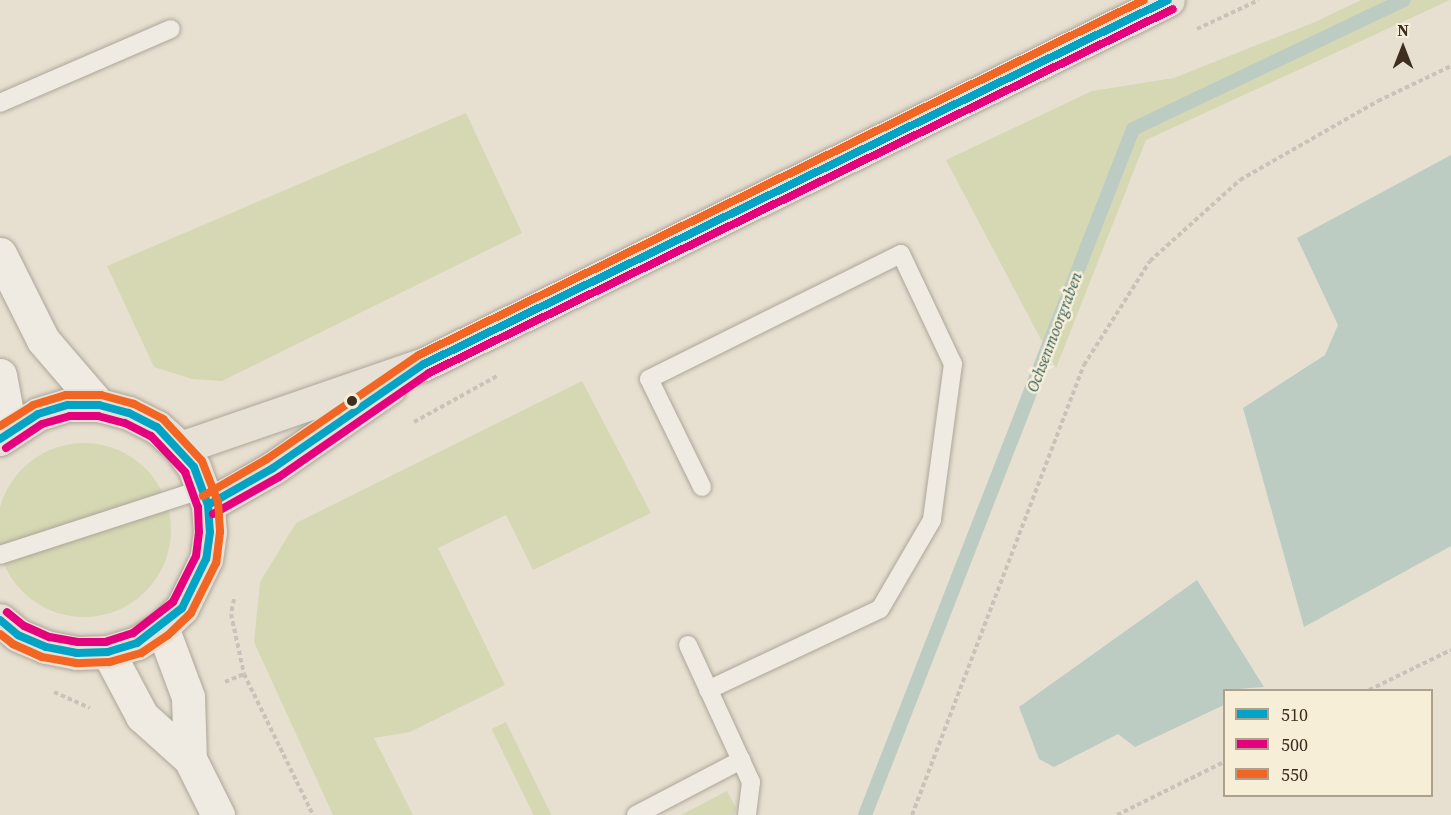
<!DOCTYPE html>
<html>
<head>
<meta charset="utf-8">
<style>
	body { margin:0 }
	#map { position:relative; width:1451px; height:815px; overflow:hidden; background:#e7e0d1; font-family:"Source Serif 4",serif }
	div>[style] { position:absolute }
	[style*='--x'] { left:calc(var(--x)*1px); top:calc(var(--y)*1px); width:calc(var(--w)*1px); rotate:calc(var(--a)*1deg) }
	.green>* { inset:0; background:#d6d7b3; transform-origin:0 0 }
	.round { border-radius:50% }
	.water>* { inset:0; background:#bcccc2 }
	.stream>* { height:14px; margin:-7px; padding:0 7px; transform-origin:7px; border-radius:7px; background:#bcccc2 }
	.path>* { height:4px; margin-top:-2px; transform-origin:0; background:repeating-linear-gradient(90deg,#c8c2b9 0 4.5px,transparent 0 7.5px) }
	.roads { filter:drop-shadow(0 0 2px #ada599) drop-shadow(0 0 2px #ada599) }
	.service>* { height:18px; margin:-9px; padding:0 9px; transform-origin:9px; border-radius:9px; background:#efebe3 }
	.minor>* { height:33px; margin:-16.5px; padding:0 16.5px; transform-origin:16.5px; border-radius:16.5px; background:#efebe3 }
	.primary>* { height:33px; margin:-16.5px; padding:0 16.5px; transform-origin:16.5px; border-radius:16.5px; background:#e6e1d4 }
	.bus-1>* { height:8px; margin:-4px; padding:0 4px; transform-origin:4px; border-radius:4px; background:#03a3c5 }
	.bus-2>* { height:8px; margin:-4px; padding:0 4px; transform-origin:4px; border-radius:4px; background:#e5007d }
	.bus-3>* { height:8px; margin:-4px; padding:0 4px; transform-origin:4px; border-radius:4px; background:#f26522 }
	.dots>* { width:16px; height:16px; translate:-50% -50%; box-sizing:border-box; border:3px solid #f7eed8; border-radius:50% }
	span { translate:-50% -50%; white-space:nowrap; text-align:center; line-height:1.15; -webkit-text-stroke:5px #f7eed8; paint-order:stroke }
	.water-label { font-size:16px; color:#2f5d5a; font-style:italic }
	.legend { position:absolute; left:1223px; top:689px; width:210px; height:108px; box-sizing:border-box; background:#f7eed8; border:2px solid #ada18e; margin:0; padding:8px 10px; list-style:none; font-size:18px; color:#3d2e20 }
	.legend li { display:flex; align-items:center; gap:12px; height:30px }
	.legend b { width:30px; border:2px solid #ada18e }
	.north { position:absolute; left:1373px; top:18px; width:60px; height:60px; -webkit-text-stroke:4px #f7eed8; paint-order:stroke; rotate:0deg; font-size:16px; font-weight:700; line-height:24px; text-align:center; color:#3d2e20 }
	.north::after { content:''; display:block; margin:auto; width:21px; height:27px; background:#3d2e20; clip-path:polygon(50% 0,100% 100%,50% 72%,0 100%) }
</style>
</head>
<body>
<div id="map">
	<div class="green">
		<i style="clip-path:polygon(1361px 0,1450px 0,1146px 140px,1056px 368px,946px 160px,1092px 91px,1174px 78px,1315px 22px)"></i>
		<i style="clip-path:polygon(466px 113px,522px 233px,222px 381px,192px 379px,154px 367px,107px 266px)"></i>
		<i style="clip-path:polygon(582px 381px,651px 513px,533px 570px,506px 515px,438px 548px,505px 685px,410px 732px,374px 738px,413px 815px,333px 815px,254px 642px,260px 582px,296px 523px)"></i>
		<i class="round" style="left:-3px;top:443px;width:174px;height:174px"></i>
		<i style="left:506px;top:722px;width:104px;height:16px;rotate:64deg"></i>
		<i style="clip-path:polygon(727px 791px,736px 808px,734px 815px,681px 815px)"></i>
	</div>
	<div class="water">
		<i style="clip-path:polygon(1451px 155px,1451px 546px,1304px 627px,1243px 408px,1325px 355px,1338px 325px,1297px 238px)"></i>
		<i style="clip-path:polygon(1197px 580px,1264px 687px,1224px 690px,1224px 705px,1135px 747px,1118px 734px,1054px 767px,1039px 759px,1019px 707px)"></i>
	</div>
	<div class="stream">
		<i style="--x:865;--y:815;--w:736;--a:-68.66"></i>
		<i style="--x:1133;--y:129;--w:300;--a:-25.5"></i>
	</div>
	<div class="path">
		<i style="--x:1197;--y:29;--w:68;--a:-25.1"></i>
		<i style="--x:414;--y:422;--w:95;--a:-29"></i>
		<i style="--x:234;--y:599;--w:15;--a:101"></i>
		<i style="--x:231;--y:614;--w:61;--a:77.8"></i>
		<i style="--x:244;--y:674;--w:157;--a:63.9"></i>
		<i style="--x:225;--y:682;--w:21;--a:-23"></i>
		<i style="--x:1369;--y:690;--w:91;--a:-26"></i>
		<i style="--x:54;--y:692;--w:39;--a:24"></i>
		<i style="--x:912;--y:815;--w:482;--a:-69.1"></i>
		<i style="--x:1084;--y:365;--w:123;--a:-57.6"></i>
		<i style="--x:1150;--y:261;--w:121;--a:-42"></i>
		<i style="--x:1240;--y:180;--w:159;--a:-29.8"></i>
		<i style="--x:1378;--y:101;--w:81;--a:-25.6"></i>
		<i style="--x:1117;--y:815;--w:119;--a:-26.4"></i>
	</div>
	<div class="roads">
		<div class="service">
			<i style="--x:0;--y:103;--w:186;--a:-23.4"></i>
			<i style="--x:702;--y:487;--w:120;--a:-116.1"></i>
			<i style="--x:649;--y:379;--w:281;--a:-26.4"></i>
			<i style="--x:901;--y:254;--w:122;--a:64.7"></i>
			<i style="--x:953;--y:364;--w:157;--a:97.7"></i>
			<i style="--x:932;--y:520;--w:103;--a:120.3"></i>
			<i style="--x:880;--y:609;--w:190;--a:154.8"></i>
			<i style="--x:0;--y:555;--w:213;--a:-18"></i>
			<i style="--x:688;--y:645;--w:151;--a:65.3"></i>
			<i style="--x:751;--y:782;--w:33;--a:97"></i>
			<i style="--x:636;--y:815;--w:119;--a:-27.6"></i>
		</div>
		<div class="minor">
			<i style="--x:0;--y:254;--w:96;--a:63.4"></i>
			<i style="--x:43;--y:340;--w:86;--a:49.3"></i>
			<i style="--x:0;--y:375;--w:55;--a:79.5"></i>
			<i style="--x:162;--y:627;--w:75;--a:69.6"></i>
			<i style="--x:188;--y:697;--w:62;--a:88.2"></i>
			<i style="--x:108;--y:652;--w:72;--a:62"></i>
			<i style="--x:142;--y:716;--w:64;--a:41.9"></i>
			<i style="--x:190;--y:759;--w:63;--a:63.4"></i>
		</div>
		<div class="primary">
			<i style="--x:0;--y:439;--w:45;--a:-33.3"></i>
			<i style="--x:38;--y:414;--w:31;--a:-17"></i>
			<i style="--x:68;--y:405;--w:31;--a:0"></i>
			<i style="--x:99;--y:405;--w:31;--a:15"></i>
			<i style="--x:129;--y:413;--w:31;--a:27"></i>
			<i style="--x:157;--y:427;--w:31;--a:42"></i>
			<i style="--x:180;--y:448;--w:24;--a:54"></i>
			<i style="--x:194;--y:467;--w:40;--a:69.8"></i>
			<i style="--x:208;--y:505;--w:27;--a:86"></i>
			<i style="--x:210;--y:532;--w:27;--a:98"></i>
			<i style="--x:206;--y:559;--w:55;--a:116.1"></i>
			<i style="--x:182;--y:608;--w:28;--a:136"></i>
			<i style="--x:162;--y:627;--w:30;--a:147"></i>
			<i style="--x:137;--y:643;--w:30;--a:163"></i>
			<i style="--x:108;--y:652;--w:31;--a:178"></i>
			<i style="--x:77;--y:653;--w:32;--a:-169"></i>
			<i style="--x:46;--y:647;--w:30;--a:-157"></i>
			<i style="--x:18;--y:635;--w:23;--a:-140"></i>
			<i style="--x:180;--y:448;--w:258;--a:-19"></i>
			<i style="--x:424;--y:364;--w:828;--a:-26.07"></i>
			<i style="--x:208;--y:505;--w:75;--a:-29.6"></i>
			<i style="--x:273;--y:468;--w:142;--a:-34.7"></i>
		</div>
	</div>
	<div class="bus-1">
		<i style="--x:0;--y:439;--w:45;--a:-33.3"></i>
		<i style="--x:38;--y:414;--w:31;--a:-17"></i>
		<i style="--x:68;--y:405;--w:31;--a:0"></i>
		<i style="--x:99;--y:405;--w:31;--a:15"></i>
		<i style="--x:129;--y:413;--w:31;--a:27"></i>
		<i style="--x:157;--y:427;--w:54;--a:47.2"></i>
		<i style="--x:194;--y:467;--w:40;--a:69.8"></i>
		<i style="--x:208;--y:505;--w:27;--a:86"></i>
		<i style="--x:210;--y:532;--w:27;--a:98"></i>
		<i style="--x:206;--y:559;--w:55;--a:116.1"></i>
		<i style="--x:182;--y:608;--w:57;--a:142.1"></i>
		<i style="--x:137;--y:643;--w:30;--a:163"></i>
		<i style="--x:108;--y:652;--w:31;--a:178"></i>
		<i style="--x:77;--y:653;--w:32;--a:-169"></i>
		<i style="--x:46;--y:647;--w:30;--a:-157"></i>
		<i style="--x:18;--y:635;--w:23;--a:-140"></i>
		<i style="--x:208;--y:505;--w:75;--a:-29.6"></i>
		<i style="--x:273;--y:468;--w:183;--a:-34.6"></i>
		<i style="--x:424;--y:364;--w:828;--a:-26.07"></i>
	</div>
	<div class="bus-2">
		<i style="--x:6;--y:448;--w:43;--a:-33.7"></i>
		<i style="--x:42;--y:424;--w:29;--a:-16"></i>
		<i style="--x:70;--y:416;--w:28;--a:0"></i>
		<i style="--x:98;--y:416;--w:28;--a:15"></i>
		<i style="--x:125;--y:423;--w:29;--a:27"></i>
		<i style="--x:151;--y:436;--w:50;--a:46.6"></i>
		<i style="--x:185;--y:472;--w:37;--a:70"></i>
		<i style="--x:198;--y:507;--w:25;--a:88"></i>
		<i style="--x:199;--y:532;--w:24;--a:97"></i>
		<i style="--x:196;--y:556;--w:51;--a:116.6"></i>
		<i style="--x:173;--y:602;--w:51;--a:142.2"></i>
		<i style="--x:133;--y:633;--w:28;--a:162"></i>
		<i style="--x:106;--y:642;--w:28;--a:180"></i>
		<i style="--x:78;--y:642;--w:29;--a:-170"></i>
		<i style="--x:49;--y:637;--w:27;--a:-156"></i>
		<i style="--x:24;--y:626;--w:22;--a:-141"></i>
		<i style="--x:213;--y:514;--w:76;--a:-29.3"></i>
		<i style="--x:279;--y:477;--w:183;--a:-34.7"></i>
		<i style="--x:429;--y:373;--w:828;--a:-26.07"></i>
	</div>
	<div class="bus-3">
		<i style="--x:0;--y:426;--w:39;--a:-32"></i>
		<i style="--x:33;--y:405;--w:34;--a:-17"></i>
		<i style="--x:66;--y:395;--w:35;--a:0"></i>
		<i style="--x:101;--y:395;--w:34;--a:15"></i>
		<i style="--x:134;--y:404;--w:33;--a:27"></i>
		<i style="--x:163;--y:419;--w:57;--a:47.1"></i>
		<i style="--x:202;--y:461;--w:44;--a:68.7"></i>
		<i style="--x:218;--y:502;--w:30;--a:86"></i>
		<i style="--x:220;--y:532;--w:31;--a:97"></i>
		<i style="--x:216;--y:563;--w:56;--a:116.6"></i>
		<i style="--x:191;--y:613;--w:32;--a:136"></i>
		<i style="--x:168;--y:635;--w:32;--a:146"></i>
		<i style="--x:141;--y:653;--w:33;--a:164"></i>
		<i style="--x:109;--y:662;--w:33;--a:178"></i>
		<i style="--x:76;--y:663;--w:35;--a:-170"></i>
		<i style="--x:42;--y:657;--w:32;--a:-156"></i>
		<i style="--x:13;--y:644;--w:16;--a:-142"></i>
		<i style="--x:203;--y:496;--w:74;--a:-30"></i>
		<i style="--x:267;--y:459;--w:184;--a:-34.4"></i>
		<i style="--x:419;--y:355;--w:807;--a:-26.09"></i>
	</div>
	<div class="dots">
		<i style="left:352px;top:401px;background:#3d2e20"></i>
	</div>
	<div class="water-label">
		<span style="left:1054px;top:332px;rotate:-69deg">Ochsenmoorgraben</span>
	</div>
	<ul class="legend">
	<li><b style="height:8px;background:#03a3c5"></b>510</li>
	<li><b style="height:8px;background:#e5007d"></b>500</li>
	<li><b style="height:8px;background:#f26522"></b>550</li>
	</ul>
	<div class="north">N</div>
</div>
</body>
</html>
